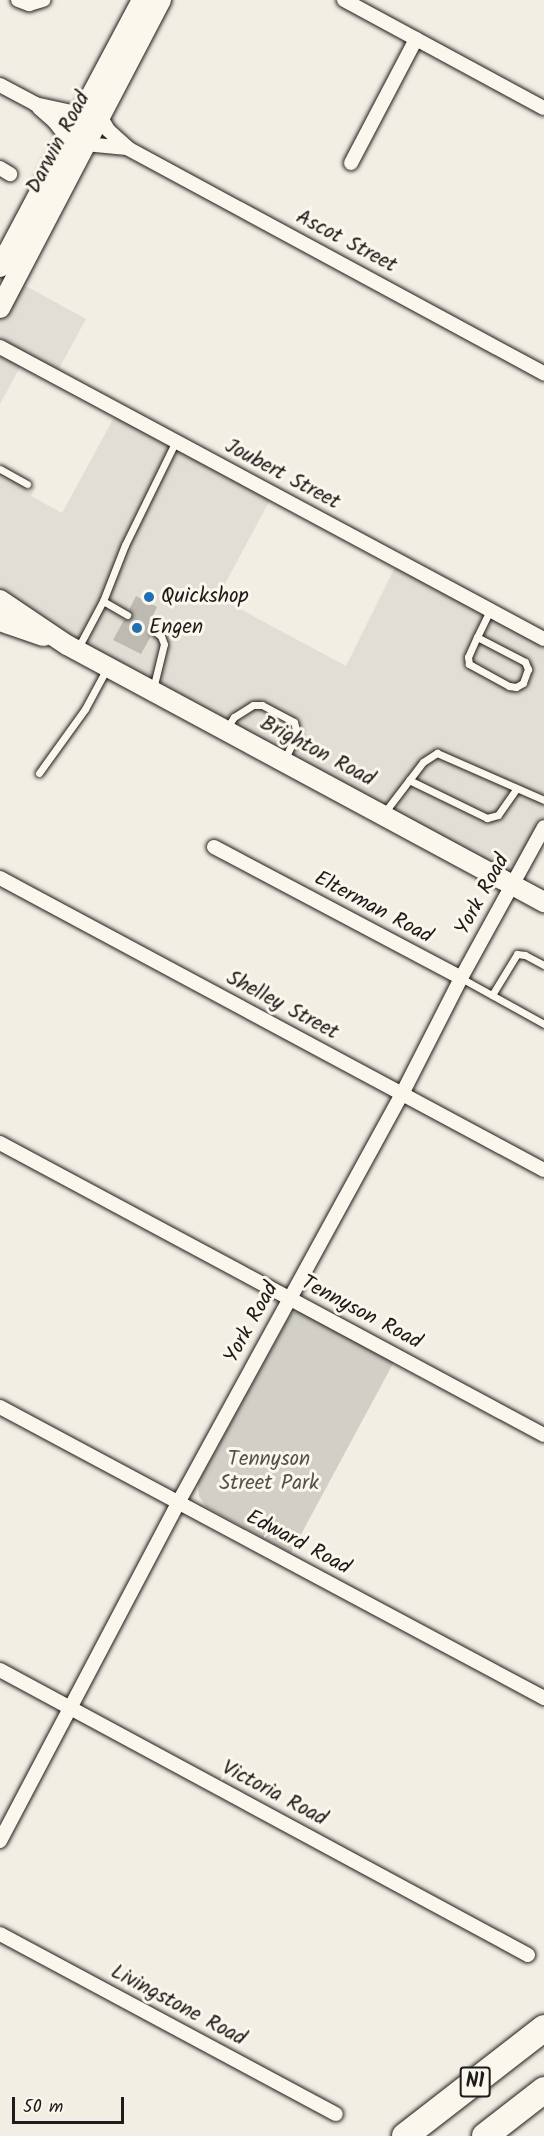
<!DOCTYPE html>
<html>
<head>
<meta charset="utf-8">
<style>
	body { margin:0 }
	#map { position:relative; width:544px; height:2136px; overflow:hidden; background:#f2eee4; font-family:Kalam,sans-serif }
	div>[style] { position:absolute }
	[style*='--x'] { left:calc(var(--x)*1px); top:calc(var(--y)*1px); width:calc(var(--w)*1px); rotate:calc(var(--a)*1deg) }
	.built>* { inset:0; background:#e2ded5 }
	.green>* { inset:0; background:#d2cfc6 }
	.building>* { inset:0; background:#bdbab1 }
	.roads { filter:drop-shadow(0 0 2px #1c1c1c) drop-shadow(0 0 2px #1c1c1c) }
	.lane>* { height:7px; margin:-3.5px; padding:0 3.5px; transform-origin:3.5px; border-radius:3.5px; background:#fbf7ec }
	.street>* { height:14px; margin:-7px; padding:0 7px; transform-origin:7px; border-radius:7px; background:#fbf7ec }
	.secondary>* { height:20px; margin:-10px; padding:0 10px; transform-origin:10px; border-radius:10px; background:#fbf7ec }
	.highway>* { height:26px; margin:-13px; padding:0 13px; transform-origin:13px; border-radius:13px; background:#fbf7ec }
	.dots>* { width:16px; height:16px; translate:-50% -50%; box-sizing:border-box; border:3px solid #fbf7ec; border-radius:50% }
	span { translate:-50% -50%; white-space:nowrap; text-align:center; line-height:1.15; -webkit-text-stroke:6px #fbf7ec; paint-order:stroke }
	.shield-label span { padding:2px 4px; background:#fbf7ec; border:2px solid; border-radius:4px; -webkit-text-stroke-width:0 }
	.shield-label { font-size:20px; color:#1c1c1c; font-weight:700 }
	.street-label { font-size:21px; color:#1c1c1c }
	.poi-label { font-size:21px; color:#1c1c1c }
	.left { translate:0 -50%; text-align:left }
	.park-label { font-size:21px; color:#53524f }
	.scale { position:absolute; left:12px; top:2097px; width:112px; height:27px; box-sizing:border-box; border:3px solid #1c1c1c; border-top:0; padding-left:8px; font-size:18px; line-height:21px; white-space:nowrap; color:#1c1c1c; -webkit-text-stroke:4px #fbf7ec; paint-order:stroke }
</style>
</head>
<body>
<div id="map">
	<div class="built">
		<i style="clip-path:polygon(15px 280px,86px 319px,55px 376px,24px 360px,0 404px,0 308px)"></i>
		<i style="clip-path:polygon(117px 412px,272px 496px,218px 597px,346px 666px,397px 563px,544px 640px,544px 824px,511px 884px,0 598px,0 468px,36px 487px,31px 496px,62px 513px)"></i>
	</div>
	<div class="green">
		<i style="clip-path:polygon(301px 1310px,395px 1360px,291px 1553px,206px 1507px,199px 1496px,198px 1483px,291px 1314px)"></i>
	</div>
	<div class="building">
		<i style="clip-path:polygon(136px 596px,157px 607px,151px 619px,158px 623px,149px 628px,151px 636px,141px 654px,113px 640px,124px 620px,132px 617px,129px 610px)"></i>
	</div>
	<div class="roads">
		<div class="lane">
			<i style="--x:0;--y:469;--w:31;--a:29"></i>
			<i style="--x:103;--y:601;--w:28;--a:30"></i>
			<i style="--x:477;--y:637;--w:54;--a:27.5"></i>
			<i style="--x:525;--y:662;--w:8;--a:67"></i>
			<i style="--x:528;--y:669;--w:15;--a:110"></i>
			<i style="--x:523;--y:683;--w:8;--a:150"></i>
			<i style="--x:516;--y:687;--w:7;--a:-172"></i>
			<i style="--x:509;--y:686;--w:46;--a:-151.2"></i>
			<i style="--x:469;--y:664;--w:7;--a:-98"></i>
			<i style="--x:468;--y:657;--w:22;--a:-66"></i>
			<i style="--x:477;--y:637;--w:30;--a:-64"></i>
			<i style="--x:78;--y:648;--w:53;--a:-62"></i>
			<i style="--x:103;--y:601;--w:60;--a:-68.6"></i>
			<i style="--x:125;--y:545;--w:116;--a:-63.9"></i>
			<i style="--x:153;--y:689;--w:46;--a:-76.3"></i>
			<i style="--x:164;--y:644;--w:9;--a:-111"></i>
			<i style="--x:161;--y:636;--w:9;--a:-144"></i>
			<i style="--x:227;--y:728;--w:13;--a:-58"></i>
			<i style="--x:234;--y:717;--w:22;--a:-32"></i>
			<i style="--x:253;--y:705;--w:9;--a:0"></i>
			<i style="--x:262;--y:705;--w:36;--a:28"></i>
			<i style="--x:294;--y:722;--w:11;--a:75"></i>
			<i style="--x:297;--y:733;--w:31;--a:115"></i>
			<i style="--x:39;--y:773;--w:79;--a:-54.3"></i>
			<i style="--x:85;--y:709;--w:44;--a:-61.7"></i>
			<i style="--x:409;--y:780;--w:87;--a:26"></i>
			<i style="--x:487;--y:818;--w:11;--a:-15"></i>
			<i style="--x:498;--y:815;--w:32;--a:-55"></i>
			<i style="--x:384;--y:813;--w:64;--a:-52.6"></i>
			<i style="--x:423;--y:762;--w:17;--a:-33"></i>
			<i style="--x:437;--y:753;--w:117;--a:23.7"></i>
			<i style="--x:461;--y:978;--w:95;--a:29"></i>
			<i style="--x:492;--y:995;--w:48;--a:-58.6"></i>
			<i style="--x:517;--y:954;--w:8;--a:7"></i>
			<i style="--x:525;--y:955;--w:21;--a:28"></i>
		</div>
		<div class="street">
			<i style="--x:18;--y:0;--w:12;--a:20"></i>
			<i style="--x:29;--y:4;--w:15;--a:-16"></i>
			<i style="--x:344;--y:0;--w:227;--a:28.4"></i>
			<i style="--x:0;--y:85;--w:40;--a:28"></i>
			<i style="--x:35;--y:104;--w:47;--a:12.3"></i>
			<i style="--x:39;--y:108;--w:20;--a:41"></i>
			<i style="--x:54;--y:121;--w:24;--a:52"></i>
			<i style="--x:100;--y:116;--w:16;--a:60"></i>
			<i style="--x:108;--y:130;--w:28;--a:42"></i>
			<i style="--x:129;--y:149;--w:472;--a:28.4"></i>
			<i style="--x:85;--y:144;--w:42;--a:5.4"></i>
			<i style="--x:351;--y:163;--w:140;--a:-62.3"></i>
			<i style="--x:0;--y:168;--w:12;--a:31"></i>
			<i style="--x:0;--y:347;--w:617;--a:28.23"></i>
			<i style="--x:214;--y:847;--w:280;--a:27.9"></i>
			<i style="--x:0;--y:878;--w:617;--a:28.23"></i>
			<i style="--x:0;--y:1143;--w:617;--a:28.23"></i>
			<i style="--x:0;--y:1407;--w:617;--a:28.14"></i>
			<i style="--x:0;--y:1670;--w:600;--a:28.36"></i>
			<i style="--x:0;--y:1841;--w:382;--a:-62.2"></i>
			<i style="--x:178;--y:1503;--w:466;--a:-61.3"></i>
			<i style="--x:402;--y:1094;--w:130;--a:-63"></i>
			<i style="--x:461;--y:978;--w:172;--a:-61.2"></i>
			<i style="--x:0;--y:1934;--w:381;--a:28.2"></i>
		</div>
		<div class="secondary">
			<i style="--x:0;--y:267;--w:302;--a:-62"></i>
			<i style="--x:0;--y:308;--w:348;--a:-62.4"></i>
			<i style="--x:0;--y:600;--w:81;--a:33.9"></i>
			<i style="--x:67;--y:645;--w:542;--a:28.32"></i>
			<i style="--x:0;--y:621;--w:46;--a:19.2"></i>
		</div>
		<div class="highway">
			<i style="--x:405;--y:2136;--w:176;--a:-37.8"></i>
			<i style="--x:485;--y:2136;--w:75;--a:-37.9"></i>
		</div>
	</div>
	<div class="dots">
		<i style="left:149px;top:597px;background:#1f6fb2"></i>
		<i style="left:137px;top:628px;background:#1f6fb2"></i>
	</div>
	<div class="shield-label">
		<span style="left:475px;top:2082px">N1</span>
	</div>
	<div class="street-label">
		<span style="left:59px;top:143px;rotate:-62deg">Darwin Road</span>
		<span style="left:346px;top:242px;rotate:28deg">Ascot Street</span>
		<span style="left:282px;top:475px;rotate:28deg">Joubert Street</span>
		<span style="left:317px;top:752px;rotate:28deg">Brighton Road</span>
		<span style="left:483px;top:895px;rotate:-61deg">York Road</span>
		<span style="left:373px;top:908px;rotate:28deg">Elterman Road</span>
		<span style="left:282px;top:1006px;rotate:28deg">Shelley Street</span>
		<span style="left:361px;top:1313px;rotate:28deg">Tennyson Road</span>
		<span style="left:252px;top:1323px;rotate:-61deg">York Road</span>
		<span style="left:298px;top:1543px;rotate:28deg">Edward Road</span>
		<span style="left:274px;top:1794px;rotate:28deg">Victoria Road</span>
		<span style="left:178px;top:2006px;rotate:28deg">Livingstone Road</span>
	</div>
	<div class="poi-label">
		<span class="left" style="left:161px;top:597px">Quickshop</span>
		<span class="left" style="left:149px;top:628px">Engen</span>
	</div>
	<div class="park-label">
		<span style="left:269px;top:1472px">Tennyson<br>Street Park</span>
	</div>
	<div class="scale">50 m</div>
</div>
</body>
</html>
